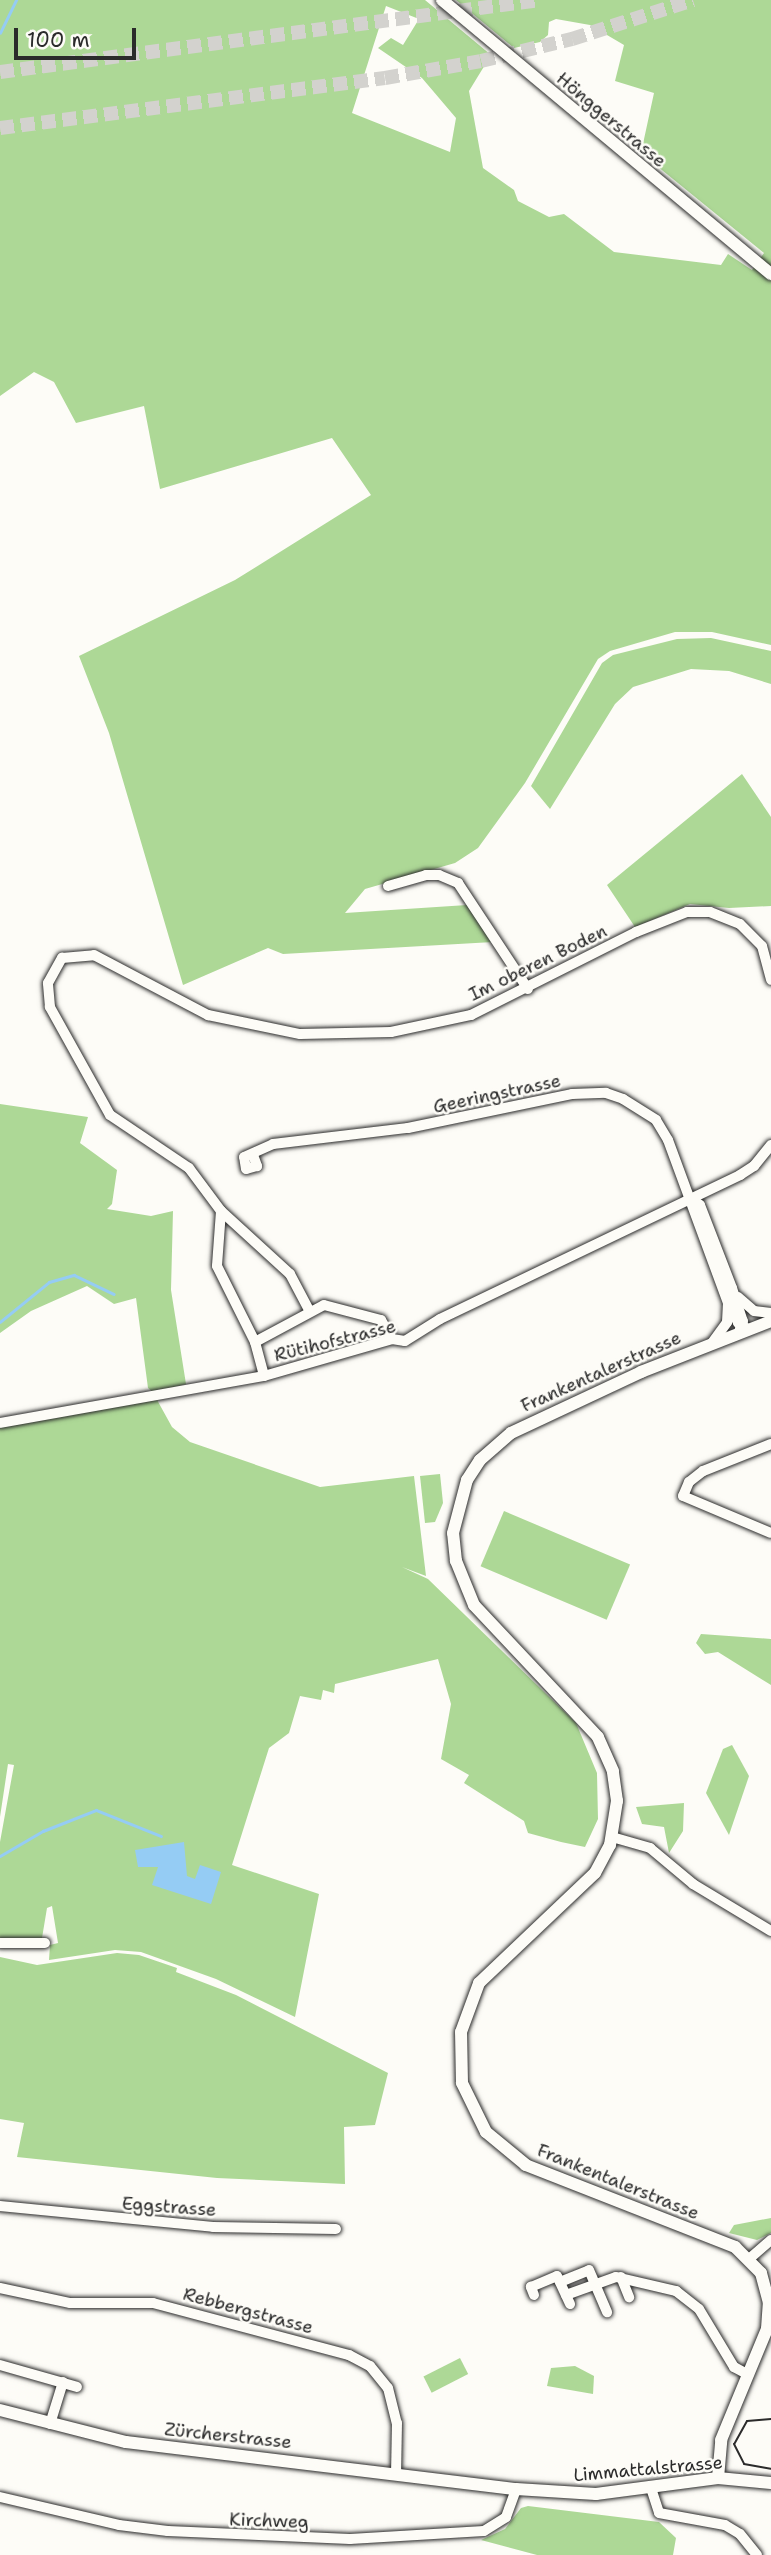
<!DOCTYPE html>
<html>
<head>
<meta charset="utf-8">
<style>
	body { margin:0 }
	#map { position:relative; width:771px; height:2555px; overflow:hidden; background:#fdfcf7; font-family:"Shantell Sans",sans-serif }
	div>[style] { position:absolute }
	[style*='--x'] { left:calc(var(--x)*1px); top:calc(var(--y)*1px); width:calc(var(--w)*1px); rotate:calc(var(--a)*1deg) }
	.green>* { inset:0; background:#add896; transform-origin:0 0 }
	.water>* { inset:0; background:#95ccf4 }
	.stream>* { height:2.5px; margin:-1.25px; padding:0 1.25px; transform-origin:1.25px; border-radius:1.25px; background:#95ccf4 }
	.highway-tunnel>* { height:14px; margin-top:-7px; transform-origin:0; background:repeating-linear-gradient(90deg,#d3d2ce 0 14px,transparent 0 21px) }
	.roads { filter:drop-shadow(0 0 2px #2b2b2b) drop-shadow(0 0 2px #2b2b2b) }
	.minor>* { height:10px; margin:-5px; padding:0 5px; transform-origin:5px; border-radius:5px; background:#fdfcf7 }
	.major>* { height:12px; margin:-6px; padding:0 6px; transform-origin:6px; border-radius:6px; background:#fdfcf7 }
	.tram>* { height:2px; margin:-1px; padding:0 1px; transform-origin:1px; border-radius:1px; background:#2b2b2b }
	span { translate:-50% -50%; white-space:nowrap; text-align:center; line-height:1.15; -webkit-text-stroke:5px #fdfcf7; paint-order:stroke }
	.street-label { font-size:18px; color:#2b2b2b }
	.scale { position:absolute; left:14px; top:28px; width:122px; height:32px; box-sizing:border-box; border:4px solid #2b2b2b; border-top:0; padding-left:9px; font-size:21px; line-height:24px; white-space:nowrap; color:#2b2b2b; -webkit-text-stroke:5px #fdfcf7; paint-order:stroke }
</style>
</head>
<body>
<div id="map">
	<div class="green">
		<i style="clip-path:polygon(evenodd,0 0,425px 0,491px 55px,469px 91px,483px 168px,514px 190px,518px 201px,549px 217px,564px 214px,614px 252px,721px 265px,728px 254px,752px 270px,764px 253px,641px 153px,654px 93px,615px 81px,624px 45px,590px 25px,556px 19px,549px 22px,548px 35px,540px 42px,514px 48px,456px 0,771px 0,771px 645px,712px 632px,675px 632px,610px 651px,598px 659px,525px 783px,478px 848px,455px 863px,365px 889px,345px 913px,467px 905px,493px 942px,283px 954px,268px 948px,183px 985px,109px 733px,79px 656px,235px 580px,371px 495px,332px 438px,160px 489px,144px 406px,76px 423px,54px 382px,34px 372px,0 396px,0 0,386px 6px,419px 19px,403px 45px,391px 38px,378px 48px,422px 78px,456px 118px,450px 152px,352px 113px,386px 6px)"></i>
		<i style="clip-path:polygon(711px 638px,771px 651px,771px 684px,729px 671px,691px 669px,633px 687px,615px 704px,550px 809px,531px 786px,602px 663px,613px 655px,677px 639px)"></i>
		<i style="clip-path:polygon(742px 774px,771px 817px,771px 906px,729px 908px,690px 904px,635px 927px,607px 885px)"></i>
		<i style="clip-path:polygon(0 1104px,88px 1117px,80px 1143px,117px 1170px,112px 1204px,107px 1209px,151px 1216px,173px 1211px,171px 1290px,186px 1384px,154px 1393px,148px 1388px,136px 1298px,114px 1304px,87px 1286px,31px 1311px,0 1333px)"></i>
		<i style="clip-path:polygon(156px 1398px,172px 1427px,190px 1442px,320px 1487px,414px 1476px,426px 1576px,402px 1567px,428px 1579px,576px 1723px,597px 1773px,598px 1819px,585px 1847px,561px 1842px,528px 1833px,524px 1821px,464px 1783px,469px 1775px,441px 1759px,451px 1704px,438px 1659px,335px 1684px,334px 1693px,323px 1690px,321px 1700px,300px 1696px,289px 1733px,269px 1748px,232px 1865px,319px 1894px,295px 2017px,216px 1979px,141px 1952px,115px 1950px,49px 1960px,50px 1945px,58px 1943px,52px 1906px,47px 1908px,42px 1938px,0 1941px,0 1842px,14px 1765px,8px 1764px,0 1817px,0 1425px)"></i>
		<i style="clip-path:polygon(440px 1474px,443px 1503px,435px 1522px,425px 1523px,420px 1476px)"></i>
		<i style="left:504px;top:1511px;width:137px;height:60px;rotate:23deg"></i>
		<i style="clip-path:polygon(701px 1634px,771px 1639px,771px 1685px,718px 1652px,705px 1654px,696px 1643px)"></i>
		<i style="clip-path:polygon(732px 1745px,749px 1776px,729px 1835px,706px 1793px,723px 1749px)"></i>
		<i style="clip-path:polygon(684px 1803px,683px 1831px,669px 1853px,664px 1827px,642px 1824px,636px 1807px)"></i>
		<i style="clip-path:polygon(117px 1953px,139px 1955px,177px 1968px,176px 1972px,236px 1995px,388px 2073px,375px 2125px,344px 2127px,345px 2184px,217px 2178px,17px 2157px,24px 2123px,0 2119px,0 1957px,37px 1965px)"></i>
		<i style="clip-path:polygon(771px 2218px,771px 2233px,757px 2240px,729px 2233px,734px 2225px)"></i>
		<i style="left:460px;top:2358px;width:18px;height:41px;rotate:63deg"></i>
		<i style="clip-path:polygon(575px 2366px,594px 2376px,593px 2394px,547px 2386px,551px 2368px)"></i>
		<i style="clip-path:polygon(528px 2506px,659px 2522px,676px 2538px,673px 2555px,537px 2555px,481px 2540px,505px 2529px,521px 2508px)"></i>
	</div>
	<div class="water">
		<i style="clip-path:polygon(184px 1842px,187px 1876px,195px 1879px,200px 1865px,221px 1872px,211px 1904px,152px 1885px,158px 1867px,138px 1867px,135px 1850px)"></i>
	</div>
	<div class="stream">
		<i style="--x:0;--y:33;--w:37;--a:-64"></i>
		<i style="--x:0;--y:1322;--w:63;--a:-39.2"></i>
		<i style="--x:49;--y:1282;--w:26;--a:-16"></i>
		<i style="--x:74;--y:1275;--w:44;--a:25.4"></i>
		<i style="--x:0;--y:1856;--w:50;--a:-30.2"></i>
		<i style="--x:43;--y:1831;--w:57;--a:-21.6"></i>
		<i style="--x:96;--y:1810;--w:70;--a:21.8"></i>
	</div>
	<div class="highway-tunnel">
		<i style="--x:0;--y:72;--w:545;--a:-7.59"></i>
		<i style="--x:0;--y:128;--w:388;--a:-7.4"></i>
		<i style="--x:385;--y:78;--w:97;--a:-10"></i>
		<i style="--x:481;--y:61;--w:94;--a:-13.6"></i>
		<i style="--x:572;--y:39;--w:127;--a:-17.9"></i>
	</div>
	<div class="roads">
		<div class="minor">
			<i style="--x:388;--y:886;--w:40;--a:-16"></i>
			<i style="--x:426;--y:875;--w:13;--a:0"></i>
			<i style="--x:439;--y:875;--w:21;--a:23"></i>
			<i style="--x:458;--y:883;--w:127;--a:56.6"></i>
			<i style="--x:253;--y:1155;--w:12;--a:70"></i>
			<i style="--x:257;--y:1166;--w:11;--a:165"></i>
			<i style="--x:246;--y:1169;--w:12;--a:-99"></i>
			<i style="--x:244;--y:1157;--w:32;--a:-24"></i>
			<i style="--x:273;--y:1144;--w:136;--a:-6.8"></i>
			<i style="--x:408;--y:1128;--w:167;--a:-11.7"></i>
			<i style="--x:572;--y:1094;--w:34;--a:-2"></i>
			<i style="--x:606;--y:1093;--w:18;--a:19"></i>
			<i style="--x:623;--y:1099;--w:39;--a:32"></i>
			<i style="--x:656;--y:1120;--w:23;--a:59"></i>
			<i style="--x:668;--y:1140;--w:174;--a:69.8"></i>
			<i style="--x:728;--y:1303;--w:22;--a:63"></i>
			<i style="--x:738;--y:1323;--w:12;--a:31"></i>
			<i style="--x:692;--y:1199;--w:10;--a:37"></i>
			<i style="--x:700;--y:1205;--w:89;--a:68.9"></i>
			<i style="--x:732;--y:1288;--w:35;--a:72"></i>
			<i style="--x:743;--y:1321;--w:9;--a:111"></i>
			<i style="--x:221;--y:1211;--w:55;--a:94.2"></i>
			<i style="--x:217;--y:1266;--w:85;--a:63.4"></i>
			<i style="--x:255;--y:1342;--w:35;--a:75"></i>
			<i style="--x:738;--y:1297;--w:21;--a:41"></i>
			<i style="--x:754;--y:1311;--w:17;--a:7"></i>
			<i style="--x:309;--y:1310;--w:41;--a:-117.8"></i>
			<i style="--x:290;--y:1274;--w:93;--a:-137.6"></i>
			<i style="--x:221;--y:1211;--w:54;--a:-126.7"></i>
			<i style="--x:189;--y:1168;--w:95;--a:-146.1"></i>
			<i style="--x:110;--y:1115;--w:124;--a:-119.1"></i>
			<i style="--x:50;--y:1007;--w:24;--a:-95"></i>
			<i style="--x:48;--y:983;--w:29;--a:-61"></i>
			<i style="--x:62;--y:958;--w:32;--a:-5"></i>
			<i style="--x:94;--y:955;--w:129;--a:27.8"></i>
			<i style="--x:208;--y:1015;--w:94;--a:11.7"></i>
			<i style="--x:300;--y:1034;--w:91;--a:-1.3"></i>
			<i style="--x:391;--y:1032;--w:82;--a:-12"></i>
			<i style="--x:471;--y:1015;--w:185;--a:-26.7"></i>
			<i style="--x:636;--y:932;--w:55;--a:-21.4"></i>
			<i style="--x:687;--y:912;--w:23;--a:0"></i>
			<i style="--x:710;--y:912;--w:32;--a:22"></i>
			<i style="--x:740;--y:924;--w:31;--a:45"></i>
			<i style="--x:762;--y:946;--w:35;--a:75"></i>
			<i style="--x:255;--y:1342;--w:78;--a:-28.2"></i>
			<i style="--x:324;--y:1305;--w:59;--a:14.7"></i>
			<i style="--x:381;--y:1320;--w:22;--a:60"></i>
			<i style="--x:712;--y:1343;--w:26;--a:-54"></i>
			<i style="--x:727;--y:1322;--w:18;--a:-87"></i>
			<i style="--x:0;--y:1423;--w:268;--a:-10.1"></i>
			<i style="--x:264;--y:1376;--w:133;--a:-16.1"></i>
			<i style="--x:392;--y:1339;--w:13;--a:9"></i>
			<i style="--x:405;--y:1341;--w:41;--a:-32.2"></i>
			<i style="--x:440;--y:1319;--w:333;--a:-25.6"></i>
			<i style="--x:740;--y:1175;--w:17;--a:-33"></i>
			<i style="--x:754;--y:1166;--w:27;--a:-51"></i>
			<i style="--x:771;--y:1444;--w:73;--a:158.3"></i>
			<i style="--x:703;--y:1471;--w:18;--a:142"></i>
			<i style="--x:689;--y:1482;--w:15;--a:113"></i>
			<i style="--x:683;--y:1496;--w:95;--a:22.8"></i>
			<i style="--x:612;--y:1837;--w:40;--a:16"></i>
			<i style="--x:650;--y:1848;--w:56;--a:39.9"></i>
			<i style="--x:693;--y:1884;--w:91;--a:31.1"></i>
			<i style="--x:0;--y:1943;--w:45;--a:0"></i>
			<i style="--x:0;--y:2206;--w:214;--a:5.6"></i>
			<i style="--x:213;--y:2227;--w:123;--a:0.9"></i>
			<i style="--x:749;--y:2259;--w:29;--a:-41"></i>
			<i style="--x:621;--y:2277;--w:22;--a:68"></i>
			<i style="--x:560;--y:2282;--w:31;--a:-22"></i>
			<i style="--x:589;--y:2270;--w:46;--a:66.8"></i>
			<i style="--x:0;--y:2288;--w:72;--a:12.1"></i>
			<i style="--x:70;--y:2303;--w:83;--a:0"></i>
			<i style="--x:153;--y:2303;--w:203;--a:14.9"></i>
			<i style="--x:349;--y:2355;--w:24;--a:28"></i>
			<i style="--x:370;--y:2366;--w:28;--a:51"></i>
			<i style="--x:388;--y:2388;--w:36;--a:76"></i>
			<i style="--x:397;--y:2423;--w:51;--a:91.1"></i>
			<i style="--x:534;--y:2295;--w:9;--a:-111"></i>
			<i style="--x:531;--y:2287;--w:28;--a:-23"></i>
			<i style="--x:557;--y:2276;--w:31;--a:65"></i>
			<i style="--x:566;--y:2295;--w:53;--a:-19.8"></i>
			<i style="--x:616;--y:2277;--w:62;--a:13.1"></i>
			<i style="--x:676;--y:2291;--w:29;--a:38"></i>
			<i style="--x:699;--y:2309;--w:68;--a:58.9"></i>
			<i style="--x:734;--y:2367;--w:15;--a:28"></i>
			<i style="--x:0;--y:2365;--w:80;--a:15.9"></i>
			<i style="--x:50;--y:2424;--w:44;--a:-72.8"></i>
			<i style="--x:651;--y:2488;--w:26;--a:72"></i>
			<i style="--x:659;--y:2513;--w:67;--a:10.3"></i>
			<i style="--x:725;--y:2525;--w:17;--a:31"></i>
			<i style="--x:740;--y:2534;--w:27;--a:51"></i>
			<i style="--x:0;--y:2497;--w:122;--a:13.2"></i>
			<i style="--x:119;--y:2525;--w:49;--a:7"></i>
			<i style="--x:168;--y:2531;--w:182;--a:2.5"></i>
			<i style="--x:350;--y:2539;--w:134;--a:-3.4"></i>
			<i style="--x:484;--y:2531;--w:26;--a:-32"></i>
			<i style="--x:506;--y:2517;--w:30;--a:-70"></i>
		</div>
		<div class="major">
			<i style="--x:442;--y:0;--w:428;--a:39.8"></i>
			<i style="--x:0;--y:2410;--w:130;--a:14.3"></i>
			<i style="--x:126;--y:2442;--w:393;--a:6.9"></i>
			<i style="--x:516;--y:2489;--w:80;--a:3.6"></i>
			<i style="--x:596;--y:2494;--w:123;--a:-7.5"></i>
			<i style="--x:718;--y:2478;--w:53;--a:5.4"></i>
			<i style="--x:718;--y:2478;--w:38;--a:-85"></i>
			<i style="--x:721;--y:2440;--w:120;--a:-67.5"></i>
			<i style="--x:767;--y:2329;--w:26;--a:-86"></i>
			<i style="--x:769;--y:2303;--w:31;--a:-105"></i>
			<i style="--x:761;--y:2273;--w:37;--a:-135"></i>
			<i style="--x:735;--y:2247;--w:225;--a:-158.6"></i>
			<i style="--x:526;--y:2165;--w:52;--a:-140.5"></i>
			<i style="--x:486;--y:2132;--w:55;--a:-116.1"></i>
			<i style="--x:462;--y:2083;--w:51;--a:-91.1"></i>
			<i style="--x:461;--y:2032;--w:52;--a:-69.8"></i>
			<i style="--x:479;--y:1983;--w:160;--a:-43.5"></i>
			<i style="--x:595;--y:1873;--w:32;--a:-62"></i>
			<i style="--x:610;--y:1845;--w:45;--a:-81"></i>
			<i style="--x:617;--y:1801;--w:30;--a:-98"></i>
			<i style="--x:613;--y:1771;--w:37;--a:-114"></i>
			<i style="--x:598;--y:1737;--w:181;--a:-133.2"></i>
			<i style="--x:474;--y:1605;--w:48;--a:-112.2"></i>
			<i style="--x:456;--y:1561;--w:28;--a:-96"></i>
			<i style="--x:453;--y:1533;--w:55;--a:-75.2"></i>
			<i style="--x:467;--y:1480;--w:24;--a:-57"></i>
			<i style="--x:480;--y:1460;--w:41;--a:-41.1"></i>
			<i style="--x:511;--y:1433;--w:144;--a:-25.1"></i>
			<i style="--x:641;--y:1372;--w:140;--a:-21.4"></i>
		</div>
	</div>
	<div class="tram">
		<i style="--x:771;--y:2419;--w:24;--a:175"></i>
		<i style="--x:747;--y:2421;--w:26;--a:119"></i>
		<i style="--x:734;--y:2444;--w:22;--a:63"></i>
		<i style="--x:744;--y:2464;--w:27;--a:10"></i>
	</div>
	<div class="street-label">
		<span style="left:611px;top:120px;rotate:40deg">Hönggerstrasse</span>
		<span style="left:538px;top:963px;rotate:-26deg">Im oberen Boden</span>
		<span style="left:497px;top:1094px;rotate:-12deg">Geeringstrasse</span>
		<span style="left:335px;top:1341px;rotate:-14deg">Rütihofstrasse</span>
		<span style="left:601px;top:1372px;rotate:-24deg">Frankentalerstrasse</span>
		<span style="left:618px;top:2182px;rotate:22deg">Frankentalerstrasse</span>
		<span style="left:169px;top:2207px;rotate:4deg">Eggstrasse</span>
		<span style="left:248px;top:2311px;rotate:15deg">Rebbergstrasse</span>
		<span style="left:228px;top:2436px;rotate:6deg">Zürcherstrasse</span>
		<span style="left:648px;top:2469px;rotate:-5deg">Limmattalstrasse</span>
		<span style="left:269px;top:2521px;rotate:2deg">Kirchweg</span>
	</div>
	<div class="scale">100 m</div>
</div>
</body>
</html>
